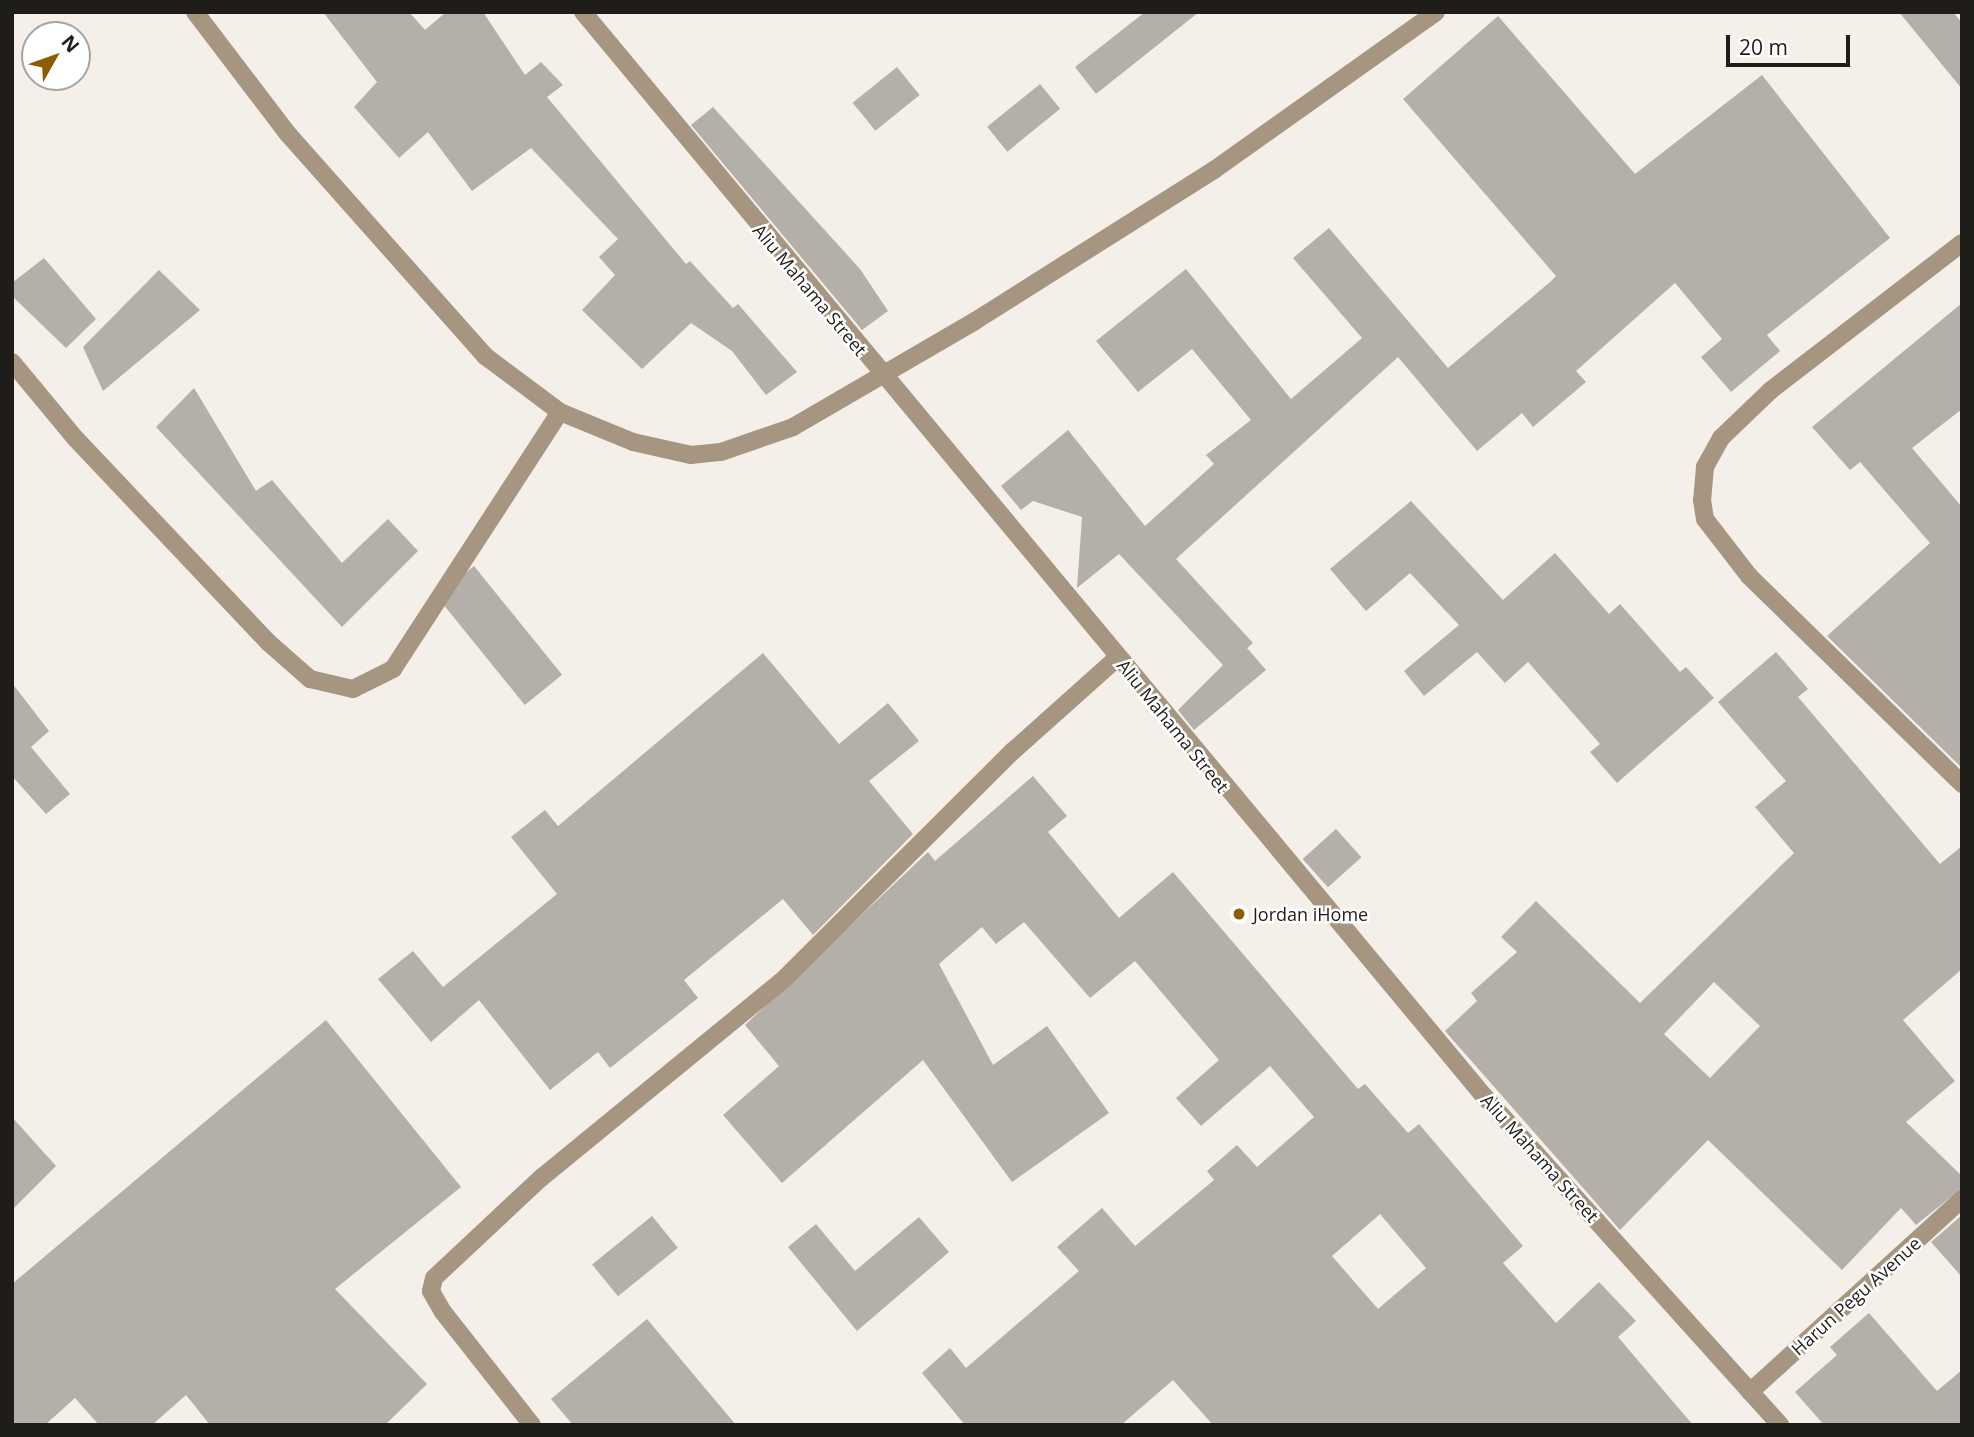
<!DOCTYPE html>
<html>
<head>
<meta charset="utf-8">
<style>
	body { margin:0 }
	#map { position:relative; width:1974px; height:1437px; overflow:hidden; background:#f4efe8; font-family:"Open Sans",sans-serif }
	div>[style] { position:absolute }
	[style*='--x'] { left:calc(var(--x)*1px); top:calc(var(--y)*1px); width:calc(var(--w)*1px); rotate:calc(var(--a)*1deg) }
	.building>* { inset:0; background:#b4afa9; transform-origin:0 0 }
	.minor>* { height:18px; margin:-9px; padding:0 9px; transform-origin:9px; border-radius:9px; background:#a69681 }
	.dots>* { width:19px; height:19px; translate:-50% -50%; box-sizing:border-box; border:4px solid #fff; border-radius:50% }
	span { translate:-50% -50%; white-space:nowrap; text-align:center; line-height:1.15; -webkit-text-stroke:5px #fff; paint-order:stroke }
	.street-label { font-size:18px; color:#1f1d1a }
	.poi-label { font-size:18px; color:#1f1d1a }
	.left { translate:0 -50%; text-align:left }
	.frame { position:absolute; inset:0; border:14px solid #1f1d1a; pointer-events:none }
	.north { position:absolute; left:21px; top:21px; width:70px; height:70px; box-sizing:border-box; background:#fff; border:2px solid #a5a5a3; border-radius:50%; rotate:50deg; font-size:19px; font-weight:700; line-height:28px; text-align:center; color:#1f1d1a }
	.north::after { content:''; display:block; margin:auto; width:24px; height:32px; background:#8c5c04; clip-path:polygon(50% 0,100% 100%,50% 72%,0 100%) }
	.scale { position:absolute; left:1726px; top:35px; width:124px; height:32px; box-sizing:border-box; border:4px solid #1f1d1a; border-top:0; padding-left:9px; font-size:21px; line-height:24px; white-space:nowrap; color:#1f1d1a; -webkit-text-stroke:5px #fff; paint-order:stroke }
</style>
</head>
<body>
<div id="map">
	<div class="building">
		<i style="clip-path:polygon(323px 12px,409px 12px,425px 30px,446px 12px,483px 12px,525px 75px,541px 62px,563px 85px,547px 97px,686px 264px,690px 261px,733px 308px,738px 304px,797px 372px,766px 395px,732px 351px,691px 323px,642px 369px,582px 310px,615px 275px,599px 257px,618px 239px,531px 148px,472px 191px,428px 132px,399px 158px,354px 107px,377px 82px)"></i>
		<i style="clip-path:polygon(1145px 12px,1199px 12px,1096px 94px,1075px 67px)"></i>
		<i style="clip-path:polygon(1899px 12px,1953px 12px,1962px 23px,1962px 89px)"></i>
		<i style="clip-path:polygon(1498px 16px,1635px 174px,1762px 75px,1890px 238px,1767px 335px,1780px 351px,1731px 392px,1701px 357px,1722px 339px,1675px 283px,1576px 371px,1586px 382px,1533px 427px,1522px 413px,1477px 451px,1398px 357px,1176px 559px,1253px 643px,1247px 648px,1266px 670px,1194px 730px,1178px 710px,1223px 665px,1119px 554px,1077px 588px,1082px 517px,1033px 501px,1021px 510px,1001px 486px,1068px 430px,1145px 526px,1214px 464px,1206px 455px,1251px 420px,1192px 349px,1138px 392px,1096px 341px,1186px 269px,1291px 399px,1362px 338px,1293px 258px,1329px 228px,1448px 368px,1550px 282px,1556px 276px,1403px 99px)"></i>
		<i style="left:897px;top:67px;width:36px;height:57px;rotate:51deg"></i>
		<i style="left:1040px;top:84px;width:32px;height:68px;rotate:51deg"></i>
		<i style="clip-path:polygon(713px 107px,860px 269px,888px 311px,862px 330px,691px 125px)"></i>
		<i style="clip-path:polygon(44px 258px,96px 319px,66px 348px,12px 296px,12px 283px)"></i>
		<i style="clip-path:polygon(159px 270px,200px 310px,103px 391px,83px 347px)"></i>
		<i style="clip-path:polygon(1962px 303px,1962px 409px,1912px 448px,1962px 507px,1962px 768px,1827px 636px,1930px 543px,1860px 462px,1850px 470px,1812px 427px)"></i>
		<i style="clip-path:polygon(194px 388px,256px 491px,272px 480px,342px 563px,388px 519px,418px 551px,342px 627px,156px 427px)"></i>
		<i style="clip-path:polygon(1411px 501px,1503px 600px,1555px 553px,1609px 614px,1620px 604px,1680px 672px,1686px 667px,1714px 698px,1617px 783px,1590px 752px,1600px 744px,1528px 662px,1505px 683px,1477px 652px,1424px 696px,1404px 671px,1459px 625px,1410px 573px,1366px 611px,1330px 569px)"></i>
		<i style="left:474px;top:566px;width:140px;height:48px;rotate:51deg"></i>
		<i style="clip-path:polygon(evenodd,1776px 652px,1808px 689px,1798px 697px,1940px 864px,1962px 846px,1962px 969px,1903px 1020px,1955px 1081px,1906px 1122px,1962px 1176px,1962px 1188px,1916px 1225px,1901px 1208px,1842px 1270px,1708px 1140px,1620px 1230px,1445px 1031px,1477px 1001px,1471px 993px,1517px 952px,1501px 937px,1536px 901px,1640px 1003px,1794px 853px,1755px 807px,1786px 781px,1718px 702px,1776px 652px,1714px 982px,1760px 1026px,1710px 1078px,1664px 1034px,1714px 982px)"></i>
		<i style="clip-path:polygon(763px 653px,839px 744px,888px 703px,919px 741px,869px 781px,913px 834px,813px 935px,783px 899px,684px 980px,698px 998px,610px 1068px,598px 1052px,550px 1090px,479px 1000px,431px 1042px,378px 979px,413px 951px,443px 987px,557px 894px,511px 837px,545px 810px,558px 826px)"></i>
		<i style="clip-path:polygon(12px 683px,49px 731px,31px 747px,70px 794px,46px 814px,12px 776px)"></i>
		<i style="clip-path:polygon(evenodd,1033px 776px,1067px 816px,1048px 832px,1119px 918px,1173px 872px,1358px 1089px,1365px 1084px,1408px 1133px,1419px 1124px,1523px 1246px,1503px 1263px,1556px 1323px,1599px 1282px,1636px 1321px,1618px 1337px,1693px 1425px,1213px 1425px,1173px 1380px,1121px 1425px,965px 1425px,922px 1373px,950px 1348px,966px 1368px,1079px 1271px,1057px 1247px,1102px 1208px,1135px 1246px,1214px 1180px,1207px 1171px,1237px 1145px,1257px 1167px,1314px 1117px,1270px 1066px,1201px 1126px,1176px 1098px,1219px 1060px,1135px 961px,1090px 998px,1024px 922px,996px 944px,982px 927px,939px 964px,993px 1065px,1047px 1026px,1109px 1113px,1012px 1182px,923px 1060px,782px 1183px,723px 1115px,779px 1066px,745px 1025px,928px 852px,935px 861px,1033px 776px,1380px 1214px,1426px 1268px,1378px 1309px,1332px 1256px,1380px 1214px)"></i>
		<i style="left:1336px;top:829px;width:38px;height:45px;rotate:48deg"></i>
		<i style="clip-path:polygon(326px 1020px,461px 1187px,335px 1289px,427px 1384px,385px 1425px,210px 1425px,186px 1395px,152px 1425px,99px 1425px,75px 1398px,45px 1425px,12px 1425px,12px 1284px)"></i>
		<i style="clip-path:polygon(12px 1117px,56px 1166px,12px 1210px)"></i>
		<i style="clip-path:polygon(1962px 1215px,1962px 1277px,1931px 1242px)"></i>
		<i style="left:652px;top:1216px;width:41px;height:77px;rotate:51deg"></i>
		<i style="clip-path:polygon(919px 1217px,949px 1252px,857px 1331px,788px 1247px,816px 1224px,855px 1271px)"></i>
		<i style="clip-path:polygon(1869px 1313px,1937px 1391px,1962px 1370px,1962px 1425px,1824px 1425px,1795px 1392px,1837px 1355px,1830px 1347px)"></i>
		<i style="clip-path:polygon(647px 1319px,736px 1425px,573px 1425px,551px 1399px)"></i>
	</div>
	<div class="minor">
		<i style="--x:195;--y:12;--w:153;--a:52.7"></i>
		<i style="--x:288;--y:134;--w:297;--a:48.4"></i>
		<i style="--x:485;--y:356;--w:94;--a:36.7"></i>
		<i style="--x:560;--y:412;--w:79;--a:22.3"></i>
		<i style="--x:633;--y:442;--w:59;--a:12.6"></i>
		<i style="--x:691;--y:455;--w:30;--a:-6"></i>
		<i style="--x:721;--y:452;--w:76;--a:-19.1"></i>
		<i style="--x:793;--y:427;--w:211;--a:-30.2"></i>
		<i style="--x:975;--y:321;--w:283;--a:-32.3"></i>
		<i style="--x:1214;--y:170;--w:272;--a:-35.4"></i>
		<i style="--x:583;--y:12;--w:1410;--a:50.27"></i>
		<i style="--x:1484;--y:1096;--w:443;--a:48"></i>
		<i style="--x:1962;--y:243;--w:242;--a:142.4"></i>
		<i style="--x:1770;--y:391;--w:68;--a:136.2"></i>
		<i style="--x:1721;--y:438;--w:33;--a:119"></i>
		<i style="--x:1705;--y:467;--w:33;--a:95"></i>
		<i style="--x:1702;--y:500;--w:19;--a:81"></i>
		<i style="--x:1705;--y:519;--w:72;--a:52.3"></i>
		<i style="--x:1749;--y:576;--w:298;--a:44.3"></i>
		<i style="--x:12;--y:362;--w:100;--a:50.3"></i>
		<i style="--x:76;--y:439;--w:281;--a:46.6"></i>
		<i style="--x:269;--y:643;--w:55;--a:41.3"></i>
		<i style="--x:310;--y:679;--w:44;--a:13.1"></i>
		<i style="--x:353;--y:689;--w:45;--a:-26.6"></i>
		<i style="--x:393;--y:669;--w:306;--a:-57"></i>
		<i style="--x:1750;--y:1392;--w:287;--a:-42.3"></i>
		<i style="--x:532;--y:1425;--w:144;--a:-128.2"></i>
		<i style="--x:443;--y:1312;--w:24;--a:-120"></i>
		<i style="--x:431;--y:1291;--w:13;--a:-77"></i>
		<i style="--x:434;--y:1278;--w:146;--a:-43.1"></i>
		<i style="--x:541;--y:1178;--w:315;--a:-39.3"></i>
		<i style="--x:785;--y:978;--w:322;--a:-44.9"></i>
		<i style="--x:1013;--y:751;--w:140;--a:-41.8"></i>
	</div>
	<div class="dots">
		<i style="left:1239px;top:914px;background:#8c5c04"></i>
	</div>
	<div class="street-label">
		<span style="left:810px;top:290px;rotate:50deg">Aliu Mahama Street</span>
		<span style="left:1173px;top:726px;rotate:51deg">Aliu Mahama Street</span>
		<span style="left:1540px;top:1158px;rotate:48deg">Aliu Mahama Street</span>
		<span style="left:1856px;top:1296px;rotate:-42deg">Harun Pegu Avenue</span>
	</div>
	<div class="poi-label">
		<span class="left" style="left:1253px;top:914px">Jordan iHome</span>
	</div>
	<div class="frame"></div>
	<div class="north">N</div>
	<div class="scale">20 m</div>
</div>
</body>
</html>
